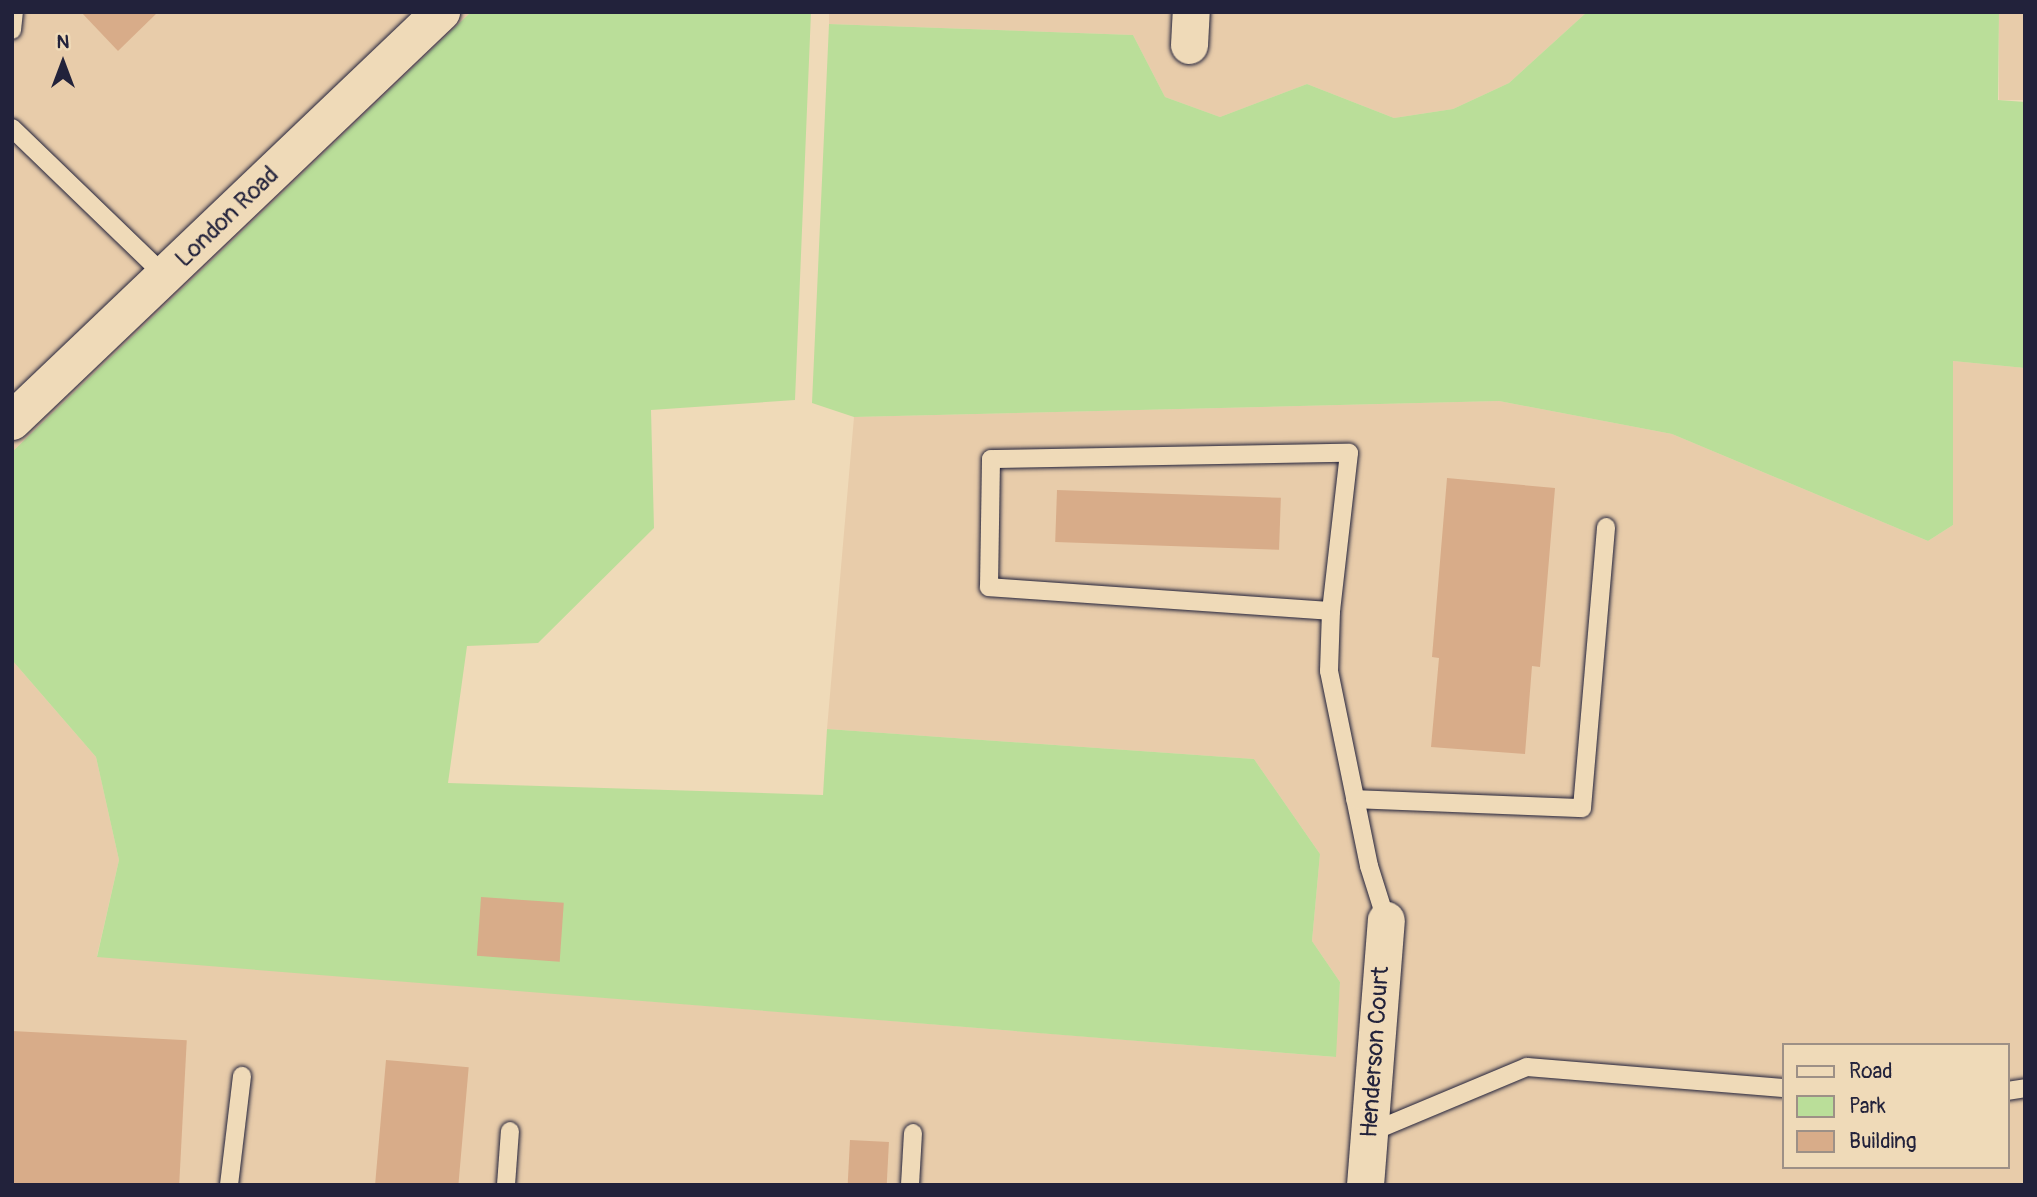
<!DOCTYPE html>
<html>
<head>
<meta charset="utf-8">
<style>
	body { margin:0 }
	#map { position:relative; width:2037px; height:1197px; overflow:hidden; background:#efdab8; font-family:Pangolin,sans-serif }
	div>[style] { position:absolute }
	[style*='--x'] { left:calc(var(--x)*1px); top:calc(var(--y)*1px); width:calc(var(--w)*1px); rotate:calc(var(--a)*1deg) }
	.built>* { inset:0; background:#e8ccaa; transform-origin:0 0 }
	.green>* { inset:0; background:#bade99 }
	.building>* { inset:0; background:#d8ac89; transform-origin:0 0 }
	.roads { filter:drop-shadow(0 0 2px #22223b) drop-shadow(0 0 2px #22223b) }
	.lane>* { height:18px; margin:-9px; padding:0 9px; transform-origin:9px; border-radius:9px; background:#efdab8 }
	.street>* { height:37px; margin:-18.5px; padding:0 18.5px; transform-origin:18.5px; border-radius:18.5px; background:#efdab8 }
	.secondary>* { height:38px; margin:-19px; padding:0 19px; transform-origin:19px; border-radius:19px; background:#efdab8 }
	span { translate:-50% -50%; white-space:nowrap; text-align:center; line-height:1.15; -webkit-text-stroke:5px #efdab8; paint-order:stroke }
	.street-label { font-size:24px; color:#22223b }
	.frame { position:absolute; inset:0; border:14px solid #22223b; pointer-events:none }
	.legend { position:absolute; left:1782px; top:1043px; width:228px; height:126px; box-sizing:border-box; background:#efdab8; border:2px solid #9d9086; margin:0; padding:9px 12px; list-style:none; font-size:21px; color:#22223b }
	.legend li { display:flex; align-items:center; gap:14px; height:35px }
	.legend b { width:35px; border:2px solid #9d9086 }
	.north { position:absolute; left:28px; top:28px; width:70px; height:70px; -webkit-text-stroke:5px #efdab8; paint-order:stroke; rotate:0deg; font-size:19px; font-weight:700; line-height:28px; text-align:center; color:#22223b }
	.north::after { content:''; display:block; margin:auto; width:24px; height:32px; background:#22223b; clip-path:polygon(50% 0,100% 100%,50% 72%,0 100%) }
</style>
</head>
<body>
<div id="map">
	<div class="built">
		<i style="clip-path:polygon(12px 12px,471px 12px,12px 452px)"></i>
		<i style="clip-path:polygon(829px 12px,1587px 12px,1509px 83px,1453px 109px,1394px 118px,1307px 84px,1220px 117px,1165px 97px,1133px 35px,829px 24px)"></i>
		<i style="left:1999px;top:12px;width:26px;height:88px"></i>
		<i style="clip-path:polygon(evenodd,1953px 361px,2025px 368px,2025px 1185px,12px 1185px,12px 660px,96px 757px,119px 860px,97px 956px,1335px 1057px,1340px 982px,1312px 941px,1320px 854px,1254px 759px,827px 729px,854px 417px,1499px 401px,1672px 434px,1928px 541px,1953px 525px,1953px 361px,1783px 1045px,2007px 1045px,2007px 1167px,1783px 1167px,1783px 1045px)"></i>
	</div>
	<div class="green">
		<i style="clip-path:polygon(471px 12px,811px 12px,795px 400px,651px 410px,654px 528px,538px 643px,467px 646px,448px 783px,823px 795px,827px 729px,1254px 759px,1320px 854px,1312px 941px,1340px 982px,1336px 1057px,97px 957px,119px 860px,96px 757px,12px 660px,12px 452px)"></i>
		<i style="clip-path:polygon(1587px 12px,1999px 12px,1998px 100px,2025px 102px,2025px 368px,1953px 361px,1953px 525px,1928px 541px,1672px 434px,1499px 401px,854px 417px,812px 403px,829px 24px,1133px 35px,1165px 97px,1220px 117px,1307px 84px,1394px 118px,1453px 109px,1509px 83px)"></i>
	</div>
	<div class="building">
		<i style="clip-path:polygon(81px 12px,158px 12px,118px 51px)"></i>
		<i style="clip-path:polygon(1447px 478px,1555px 488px,1540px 667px,1532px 666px,1525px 754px,1431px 747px,1439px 658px,1432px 657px)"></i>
		<i style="left:1057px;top:490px;width:224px;height:52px;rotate:2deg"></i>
		<i style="left:481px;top:897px;width:83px;height:59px;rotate:4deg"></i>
		<i style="left:12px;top:1031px;width:175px;height:154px;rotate:3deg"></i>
		<i style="left:386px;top:1060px;width:83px;height:125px;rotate:5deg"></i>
		<i style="left:850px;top:1140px;width:39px;height:45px;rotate:3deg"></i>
	</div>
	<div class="roads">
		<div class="lane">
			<i style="--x:12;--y:30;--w:18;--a:-84"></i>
			<i style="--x:12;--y:128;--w:213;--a:44"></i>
			<i style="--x:1331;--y:611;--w:343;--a:-176"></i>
			<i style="--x:989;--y:587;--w:128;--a:-89.1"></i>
			<i style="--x:991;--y:459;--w:358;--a:-1"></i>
			<i style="--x:1349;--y:453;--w:159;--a:96.5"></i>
			<i style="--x:1331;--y:611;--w:60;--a:91.9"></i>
			<i style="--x:1329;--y:671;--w:199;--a:78.4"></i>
			<i style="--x:1369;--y:866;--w:57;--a:72.5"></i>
			<i style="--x:1355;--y:799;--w:227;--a:2.3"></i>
			<i style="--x:1582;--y:808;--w:282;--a:-85.1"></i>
			<i style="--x:2007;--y:1091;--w:18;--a:-9"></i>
			<i style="--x:1369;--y:1133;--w:171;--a:-22.7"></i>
			<i style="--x:1527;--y:1067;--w:257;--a:4.7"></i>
			<i style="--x:229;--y:1185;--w:110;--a:-83.2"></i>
			<i style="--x:506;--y:1185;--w:54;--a:-85.8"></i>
			<i style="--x:910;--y:1185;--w:52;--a:-86.7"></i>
		</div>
		<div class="street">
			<i style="--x:1189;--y:45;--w:33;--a:-87"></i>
			<i style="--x:1365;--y:1185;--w:266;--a:-85.5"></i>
		</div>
		<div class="secondary">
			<i style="--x:12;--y:421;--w:593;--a:-43.63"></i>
		</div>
	</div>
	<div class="street-label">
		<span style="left:227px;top:217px;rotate:-44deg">London Road</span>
		<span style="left:1375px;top:1052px;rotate:-86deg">Henderson Court</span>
	</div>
	<div class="frame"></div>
	<ul class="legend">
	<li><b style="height:9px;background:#efdab8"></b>Road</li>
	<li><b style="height:19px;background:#bade99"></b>Park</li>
	<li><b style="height:19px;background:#d8ac89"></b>Building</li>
	</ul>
	<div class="north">N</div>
</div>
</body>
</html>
